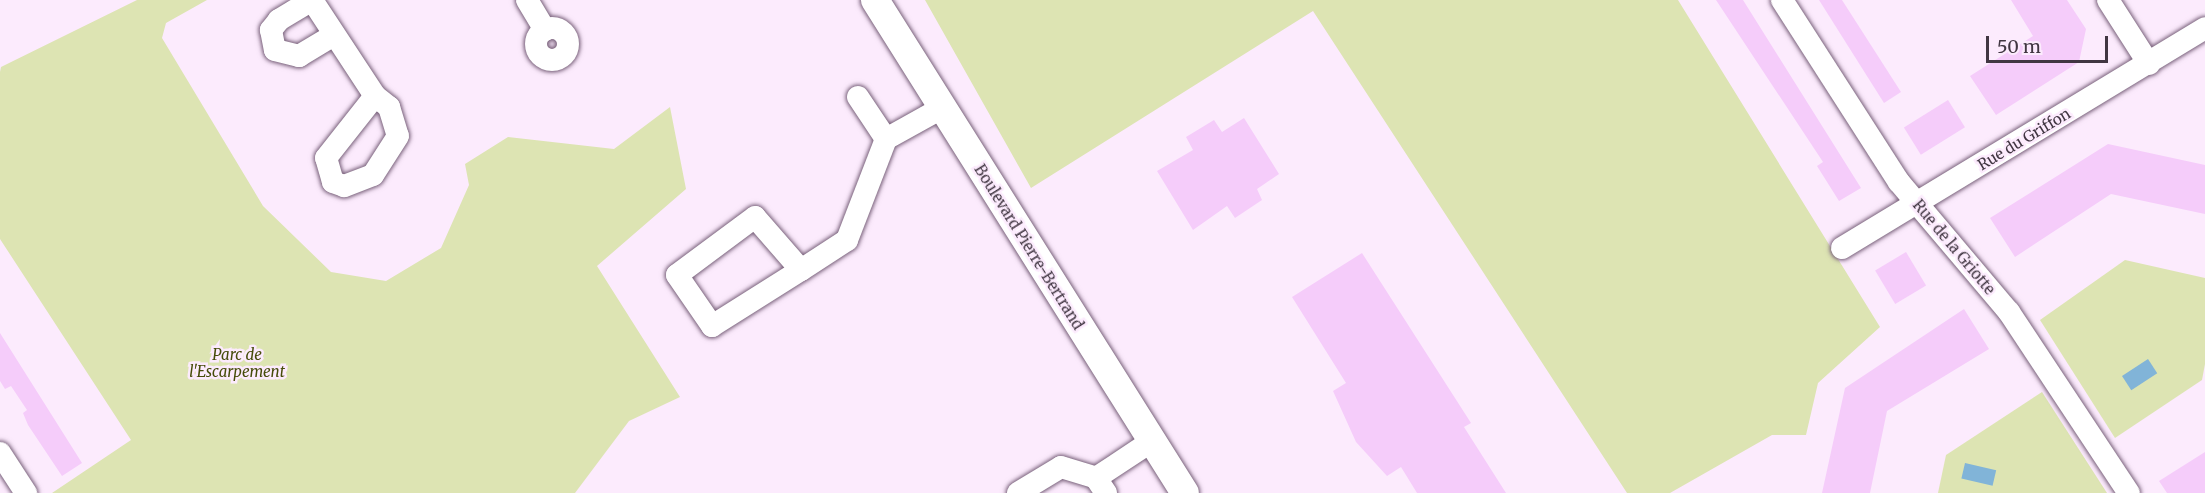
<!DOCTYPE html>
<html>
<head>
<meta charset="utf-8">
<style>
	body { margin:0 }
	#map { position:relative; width:2205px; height:493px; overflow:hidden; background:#fcebfd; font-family:Merriweather,serif }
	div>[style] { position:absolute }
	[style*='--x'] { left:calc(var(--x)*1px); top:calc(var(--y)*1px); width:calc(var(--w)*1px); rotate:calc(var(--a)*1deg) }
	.green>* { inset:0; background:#dde4b3 }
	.water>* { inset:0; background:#81b4d8; transform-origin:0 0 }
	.building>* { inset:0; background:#f5ccfa; transform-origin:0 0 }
	.roads { filter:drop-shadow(0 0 2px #79617b) drop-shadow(0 0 2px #79617b) }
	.minor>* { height:22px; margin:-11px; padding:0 11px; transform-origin:11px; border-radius:11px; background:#fff }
	.minor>.ring { margin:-11px; padding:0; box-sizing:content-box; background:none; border:22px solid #fff; border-radius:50% }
	.major>* { height:28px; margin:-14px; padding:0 14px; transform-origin:14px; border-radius:14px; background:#fff }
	span { translate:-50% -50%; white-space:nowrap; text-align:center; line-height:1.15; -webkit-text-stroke:5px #fcebfd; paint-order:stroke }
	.street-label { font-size:15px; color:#413642 }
	.park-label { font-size:15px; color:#464c0a; font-style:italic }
	.scale { position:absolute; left:1986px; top:36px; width:122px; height:27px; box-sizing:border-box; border:3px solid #413642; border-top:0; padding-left:8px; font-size:18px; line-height:21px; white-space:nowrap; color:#413642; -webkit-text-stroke:4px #fcebfd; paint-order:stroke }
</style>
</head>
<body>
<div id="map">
	<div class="green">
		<i style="clip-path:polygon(137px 0,207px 0,166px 23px,162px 38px,263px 206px,331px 272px,386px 281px,441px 248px,469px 185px,465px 164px,508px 137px,614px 149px,670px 107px,686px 189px,597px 266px,680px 397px,629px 421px,575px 493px,52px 493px,131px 440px,0 239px,0 72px,1px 67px)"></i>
		<i style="clip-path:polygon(925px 0,1678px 0,1880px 327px,1818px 383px,1806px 435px,1772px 435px,1670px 493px,1627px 493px,1313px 11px,1031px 188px)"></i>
		<i style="clip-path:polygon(2125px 260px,2205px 278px,2205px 364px,2202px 380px,2115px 438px,2040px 320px)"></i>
		<i style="clip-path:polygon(2042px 392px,2107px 493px,1938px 493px,1946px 455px)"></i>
	</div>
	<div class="water">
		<i style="left:2148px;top:359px;width:17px;height:31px;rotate:57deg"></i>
		<i style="left:1965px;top:463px;width:32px;height:16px;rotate:13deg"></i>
	</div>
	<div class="building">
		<i style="clip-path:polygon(1716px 0,1743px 0,1861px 188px,1839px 201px,1817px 166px,1823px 162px)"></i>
		<i style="clip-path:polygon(1819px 0,1842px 0,1901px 92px,1884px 103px)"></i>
		<i style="clip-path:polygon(2011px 0,2067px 0,2086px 29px,2079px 62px,1996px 115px,1970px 76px,2033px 36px)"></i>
		<i style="left:1948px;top:100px;width:32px;height:52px;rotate:58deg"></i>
		<i style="clip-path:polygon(1244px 118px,1279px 174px,1257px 189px,1262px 200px,1235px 218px,1227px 206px,1193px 230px,1157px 171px,1193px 150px,1186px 137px,1214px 120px,1222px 132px)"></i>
		<i style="clip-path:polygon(2108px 144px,2205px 165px,2205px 214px,2111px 194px,2015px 257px,1990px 218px)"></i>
		<i style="left:1906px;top:252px;width:39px;height:36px;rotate:59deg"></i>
		<i style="clip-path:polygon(1362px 253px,1471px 423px,1464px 427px,1506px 493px,1417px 493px,1401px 467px,1387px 476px,1356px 442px,1333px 391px,1346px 383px,1292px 297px)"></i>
		<i style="clip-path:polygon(1964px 309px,1989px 349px,1887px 411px,1870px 493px,1822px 493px,1845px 388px)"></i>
		<i style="clip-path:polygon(0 333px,82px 463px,62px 476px,28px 425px,23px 413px,27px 410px,11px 386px,5px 389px,0 381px)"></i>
		<i style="clip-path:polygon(2205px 452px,2205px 493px,2167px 493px,2159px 481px)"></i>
	</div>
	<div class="roads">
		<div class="minor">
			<i style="--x:312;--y:0;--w:115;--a:56.7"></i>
			<i style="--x:375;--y:96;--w:18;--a:38"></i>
			<i style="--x:389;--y:107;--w:30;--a:73"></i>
			<i style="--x:398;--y:136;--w:46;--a:122.7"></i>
			<i style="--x:373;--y:175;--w:31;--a:159"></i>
			<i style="--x:344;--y:186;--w:12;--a:-160"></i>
			<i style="--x:333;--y:182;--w:25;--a:-106"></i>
			<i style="--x:326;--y:158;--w:79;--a:-51.7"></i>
			<i style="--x:312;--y:0;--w:39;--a:149"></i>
			<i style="--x:279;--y:20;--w:13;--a:129"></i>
			<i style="--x:271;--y:30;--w:20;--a:79"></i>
			<i style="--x:275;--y:50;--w:25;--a:14"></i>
			<i style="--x:299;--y:56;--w:41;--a:-31"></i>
			<i style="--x:527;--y:0;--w:35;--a:59"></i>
			<i style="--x:1782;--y:0;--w:216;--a:57.3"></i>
			<i style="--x:1899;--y:182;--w:170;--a:49.8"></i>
			<i style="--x:2009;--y:312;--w:217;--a:56.5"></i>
			<i style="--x:2108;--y:0;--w:76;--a:57.4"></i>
			<i class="ring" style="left:536px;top:28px;width:10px;height:10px"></i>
			<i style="--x:858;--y:97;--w:50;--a:56.3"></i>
			<i style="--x:886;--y:139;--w:64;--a:-29"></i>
			<i style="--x:1842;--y:248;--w:424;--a:-31.2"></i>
			<i style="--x:801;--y:270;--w:70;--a:-131"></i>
			<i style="--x:755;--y:217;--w:97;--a:143.4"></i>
			<i style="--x:677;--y:275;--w:62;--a:55.5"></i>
			<i style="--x:712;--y:326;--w:105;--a:-32.2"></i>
			<i style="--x:801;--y:270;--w:55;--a:-33.1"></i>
			<i style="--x:847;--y:240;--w:108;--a:-68.9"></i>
			<i style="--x:0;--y:453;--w:48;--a:57"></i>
			<i style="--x:1018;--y:493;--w:50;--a:-31.2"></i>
			<i style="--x:1061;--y:467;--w:37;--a:17"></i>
			<i style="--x:1106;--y:493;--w:18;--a:-124"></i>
			<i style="--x:1096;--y:478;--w:67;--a:-33.5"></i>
		</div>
		<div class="major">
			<i style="--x:875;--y:0;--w:582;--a:57.84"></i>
		</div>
	</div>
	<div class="street-label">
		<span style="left:2024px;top:139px;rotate:-31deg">Rue du Griffon</span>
		<span style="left:1029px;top:247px;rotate:58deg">Boulevard Pierre-Bertrand</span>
		<span style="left:1954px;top:247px;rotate:50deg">Rue de la Griotte</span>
	</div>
	<div class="park-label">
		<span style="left:237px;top:363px">Parc de<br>l'Escarpement</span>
	</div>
	<div class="scale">50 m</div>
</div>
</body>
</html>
